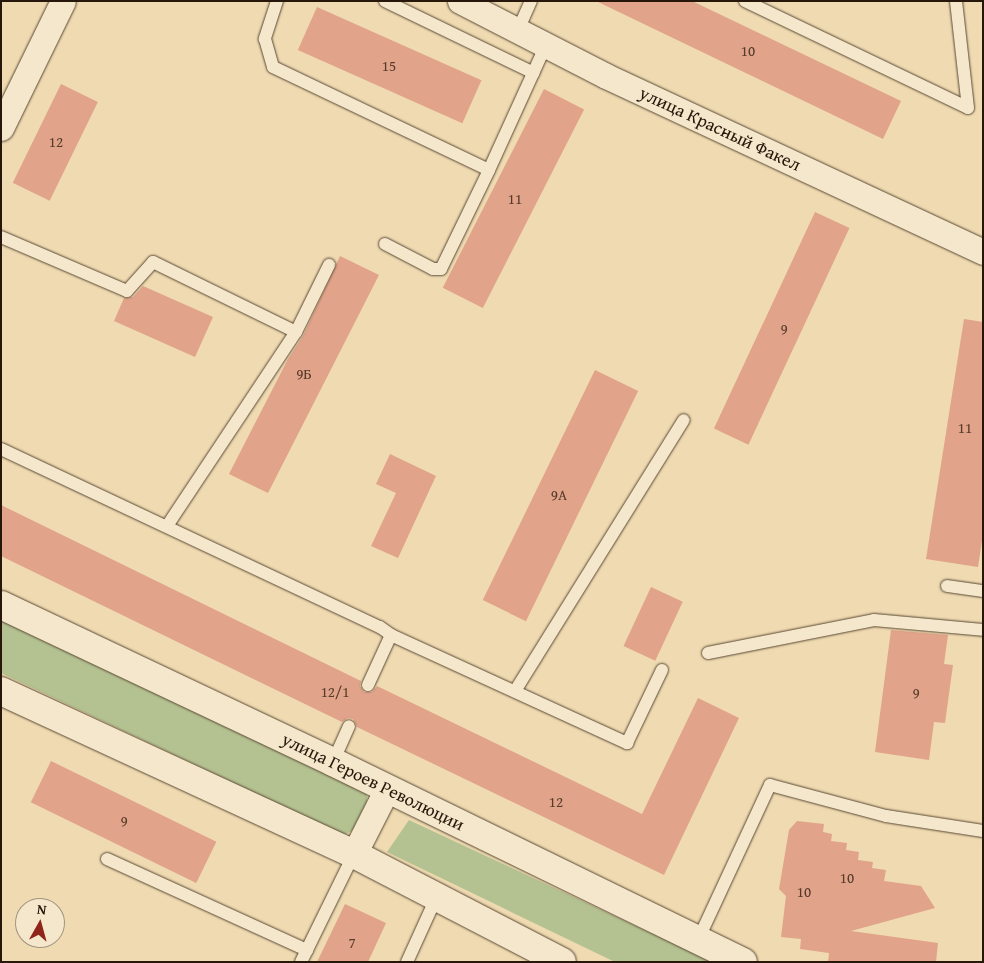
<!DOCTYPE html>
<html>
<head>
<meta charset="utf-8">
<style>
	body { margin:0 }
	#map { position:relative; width:984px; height:963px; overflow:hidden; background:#efdab1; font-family:"Gentium Book Plus",serif }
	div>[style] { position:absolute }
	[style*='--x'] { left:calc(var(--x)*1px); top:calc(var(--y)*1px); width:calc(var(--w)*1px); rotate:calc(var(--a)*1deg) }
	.green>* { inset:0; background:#b4c190 }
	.building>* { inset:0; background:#e1a389; transform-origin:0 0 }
	.roads { filter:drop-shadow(0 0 1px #594834) drop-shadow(0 0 1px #594834) }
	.service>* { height:12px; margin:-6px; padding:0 6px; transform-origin:6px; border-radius:6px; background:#f5e7cc }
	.minor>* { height:25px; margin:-12.5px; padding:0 12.5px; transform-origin:12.5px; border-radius:12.5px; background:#f5e7cc }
	.tertiary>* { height:28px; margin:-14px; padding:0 14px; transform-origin:14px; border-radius:14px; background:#f5e7cc }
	span { translate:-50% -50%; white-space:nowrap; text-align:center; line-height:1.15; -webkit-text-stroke:4px #f5e7cc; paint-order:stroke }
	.number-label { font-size:15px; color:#563a2a }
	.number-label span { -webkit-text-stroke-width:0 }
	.street-label { font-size:18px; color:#27170b }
	.frame { position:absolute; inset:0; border:2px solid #27170b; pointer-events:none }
	.north { position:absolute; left:15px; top:898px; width:50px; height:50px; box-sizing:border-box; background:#f5e7cc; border:1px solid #a3947f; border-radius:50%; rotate:7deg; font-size:14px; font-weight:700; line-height:20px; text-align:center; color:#27170b }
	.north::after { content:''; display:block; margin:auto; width:18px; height:22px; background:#8f2418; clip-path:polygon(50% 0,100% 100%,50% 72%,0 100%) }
</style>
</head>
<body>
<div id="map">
	<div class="green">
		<i style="clip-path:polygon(1px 617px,367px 792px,367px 811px,355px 829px,344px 835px,1px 673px)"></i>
		<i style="clip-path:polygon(409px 820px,713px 962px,615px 962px,387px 852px)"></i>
	</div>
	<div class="building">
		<i style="clip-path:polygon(596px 1px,692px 1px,901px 101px,883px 139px)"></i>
		<i style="left:317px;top:7px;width:180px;height:47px;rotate:24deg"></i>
		<i style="left:61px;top:84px;width:41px;height:110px;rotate:26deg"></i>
		<i style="left:544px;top:89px;width:45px;height:223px;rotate:27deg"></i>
		<i style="left:815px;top:212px;width:38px;height:239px;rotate:25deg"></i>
		<i style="clip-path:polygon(340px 256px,379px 275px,268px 493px,229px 474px,288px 359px,303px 336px)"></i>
		<i style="clip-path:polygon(143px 286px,213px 317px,195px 357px,114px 321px,124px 298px,133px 297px)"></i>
		<i style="clip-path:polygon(964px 319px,983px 322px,983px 534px,978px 567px,926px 559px)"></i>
		<i style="left:595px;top:370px;width:48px;height:256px;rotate:26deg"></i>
		<i style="clip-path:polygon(390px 454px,436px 476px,398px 558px,371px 546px,396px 493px,376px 484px)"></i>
		<i style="clip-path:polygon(1px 505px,361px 681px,360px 686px,364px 692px,372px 692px,377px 686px,642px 814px,698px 698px,739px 718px,664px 875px,357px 727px,353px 719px,348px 718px,342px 722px,1px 556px)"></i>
		<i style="left:651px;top:587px;width:35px;height:65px;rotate:25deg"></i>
		<i style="clip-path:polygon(891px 630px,948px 635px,944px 664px,953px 665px,945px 723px,934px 722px,929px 760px,875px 752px)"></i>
		<i style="left:51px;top:761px;width:184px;height:46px;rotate:26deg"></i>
		<i style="clip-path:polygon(797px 821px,824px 824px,823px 832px,832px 834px,831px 841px,847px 843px,846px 850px,859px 852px,858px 860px,873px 862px,872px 868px,886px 870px,884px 881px,921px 886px,935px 908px,851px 931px,938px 943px,936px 962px,828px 962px,829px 953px,800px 949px,801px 939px,781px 937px,786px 896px,779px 889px,789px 830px)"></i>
		<i style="clip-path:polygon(345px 904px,386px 923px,368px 962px,317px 962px)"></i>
	</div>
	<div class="roads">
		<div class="service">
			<i style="--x:277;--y:1;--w:40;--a:108"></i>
			<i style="--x:265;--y:39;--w:29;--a:74"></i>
			<i style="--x:273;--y:67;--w:239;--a:25.5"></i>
			<i style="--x:489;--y:170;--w:137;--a:-65.5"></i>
			<i style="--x:385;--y:1;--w:165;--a:25.8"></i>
			<i style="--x:745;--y:1;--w:247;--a:25.6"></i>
			<i style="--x:968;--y:108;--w:108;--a:-96.4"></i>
			<i style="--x:518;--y:30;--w:32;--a:-66"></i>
			<i style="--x:1;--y:237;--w:137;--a:23.2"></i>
			<i style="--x:127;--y:291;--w:39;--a:-48"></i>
			<i style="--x:153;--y:262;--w:159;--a:26.1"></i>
			<i style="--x:385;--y:244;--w:54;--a:27.5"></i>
			<i style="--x:433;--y:269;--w:8;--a:0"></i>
			<i style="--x:441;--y:269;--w:110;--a:-64.1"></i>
			<i style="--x:1;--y:449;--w:419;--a:25.2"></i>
			<i style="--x:380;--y:627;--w:14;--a:36"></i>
			<i style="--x:391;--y:635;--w:260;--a:24.6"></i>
			<i style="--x:627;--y:743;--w:81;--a:-64.4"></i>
			<i style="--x:167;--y:526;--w:233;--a:-56.4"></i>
			<i style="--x:296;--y:332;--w:75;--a:-63.8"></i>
			<i style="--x:947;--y:586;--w:36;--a:8"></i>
			<i style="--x:708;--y:653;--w:169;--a:-11.2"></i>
			<i style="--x:874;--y:620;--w:109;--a:5.2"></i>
			<i style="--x:368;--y:685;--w:55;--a:-65.3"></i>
			<i style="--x:515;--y:691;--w:319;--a:-58.1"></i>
			<i style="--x:333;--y:762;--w:39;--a:-66"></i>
			<i style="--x:107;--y:859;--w:220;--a:24.5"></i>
			<i style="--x:698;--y:940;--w:171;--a:-65.1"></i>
			<i style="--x:770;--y:785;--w:120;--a:15"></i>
			<i style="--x:886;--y:816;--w:98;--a:8.8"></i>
			<i style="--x:301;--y:962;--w:120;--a:-63.9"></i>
			<i style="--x:407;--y:962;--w:72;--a:-65.6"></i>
		</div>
		<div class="minor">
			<i style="--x:460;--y:1;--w:164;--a:27.2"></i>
			<i style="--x:606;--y:76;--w:416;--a:25"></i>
			<i style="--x:1;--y:128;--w:141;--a:-64"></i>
			<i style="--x:354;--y:854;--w:73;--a:-63.1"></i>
		</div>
		<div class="tertiary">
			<i style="--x:1;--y:605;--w:367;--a:25.3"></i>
			<i style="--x:333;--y:762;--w:456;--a:26"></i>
			<i style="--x:1;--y:691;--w:389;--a:24.8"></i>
			<i style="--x:354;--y:854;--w:234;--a:27.4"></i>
		</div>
	</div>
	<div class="number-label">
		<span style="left:748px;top:51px">10</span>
		<span style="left:389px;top:66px">15</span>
		<span style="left:56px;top:142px">12</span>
		<span style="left:515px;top:199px">11</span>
		<span style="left:784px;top:329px">9</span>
		<span style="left:304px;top:374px">9Б</span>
		<span style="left:965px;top:428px">11</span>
		<span style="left:559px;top:495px">9А</span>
		<span style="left:335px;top:692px">12/1</span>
		<span style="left:916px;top:693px">9</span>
		<span style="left:556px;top:802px">12</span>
		<span style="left:124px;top:821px">9</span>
		<span style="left:847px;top:878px">10</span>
		<span style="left:804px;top:892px">10</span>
		<span style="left:352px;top:943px">7</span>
	</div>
	<div class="street-label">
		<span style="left:720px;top:129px;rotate:25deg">улица Красный Факел</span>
		<span style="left:373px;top:782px;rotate:26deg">улица Героев Революции</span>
	</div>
	<div class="frame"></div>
	<div class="north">N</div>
</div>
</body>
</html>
